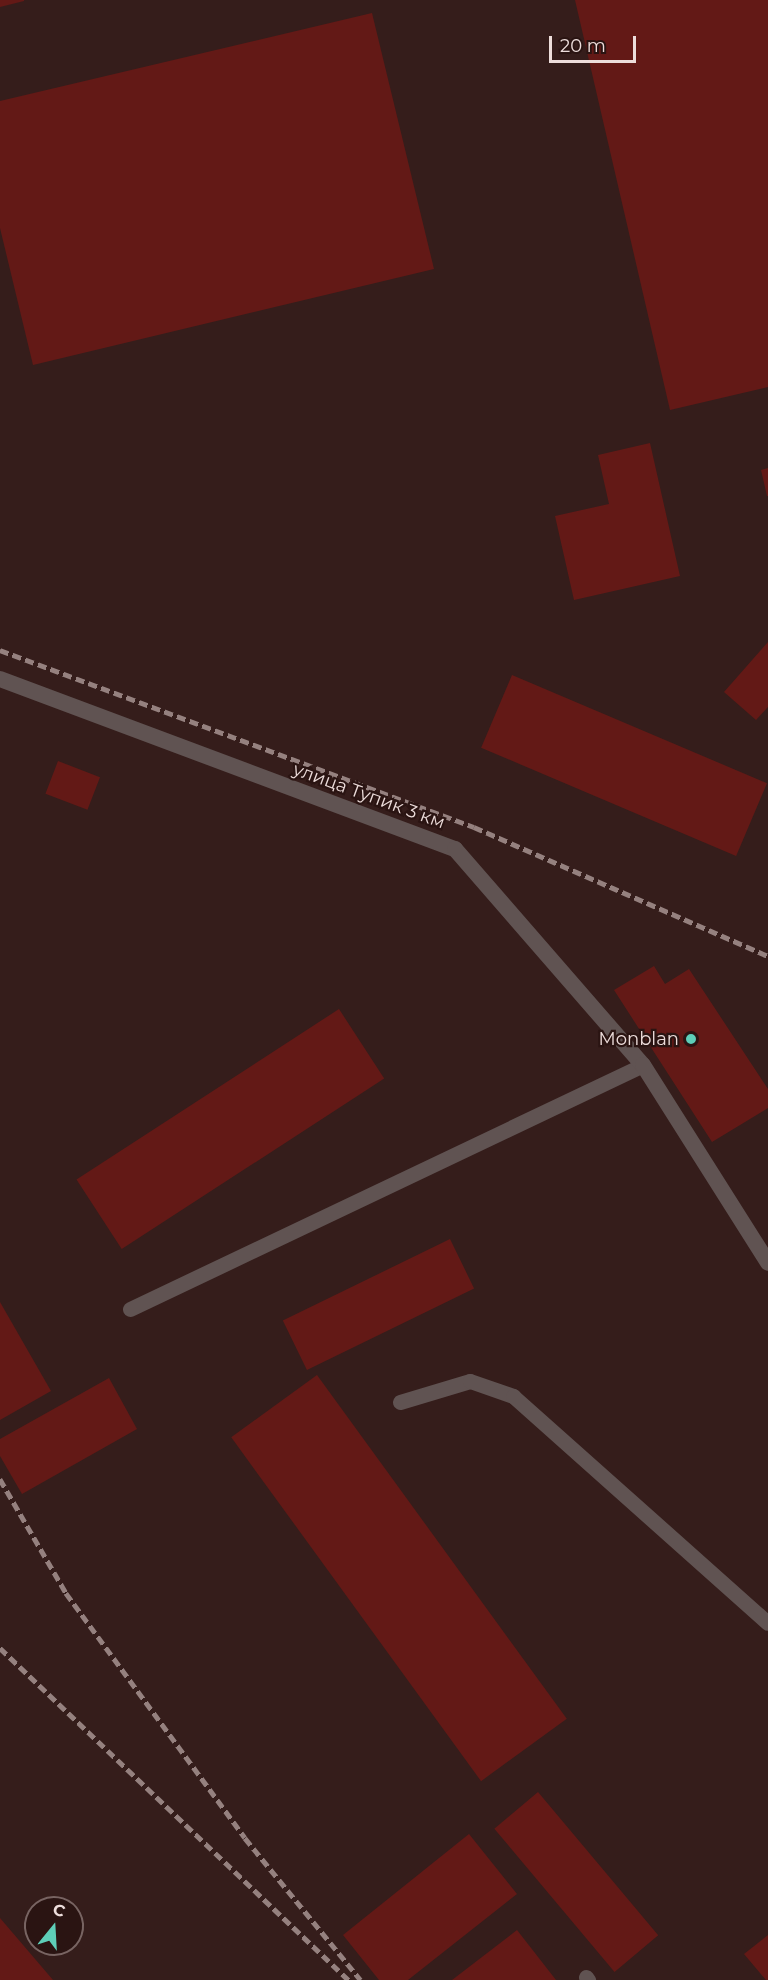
<!DOCTYPE html>
<html>
<head>
<meta charset="utf-8">
<style>
	body { margin:0 }
	#map { position:relative; width:768px; height:1980px; overflow:hidden; background:#351d1b; font-family:Montserrat,sans-serif }
	div>[style] { position:absolute }
	[style*='--x'] { left:calc(var(--x)*1px); top:calc(var(--y)*1px); width:calc(var(--w)*1px); rotate:calc(var(--a)*1deg) }
	.building>* { inset:0; background:#631916; transform-origin:0 0 }
	.service>* { height:15px; margin:-7.5px; padding:0 7.5px; transform-origin:7.5px; border-radius:7.5px; background:#605352 }
	.minor>* { height:16px; margin:-8px; padding:0 8px; transform-origin:8px; border-radius:8px; background:#605352 }
	.tertiary>* { height:16px; margin:-8px; padding:0 8px; transform-origin:8px; border-radius:8px; background:#605352 }
	.rail>* { height:4.5px; margin-top:-2.25px; transform-origin:0; background:repeating-linear-gradient(90deg,#95817f 0 9px,transparent 0 13.5px) }
	.dots>* { width:16px; height:16px; translate:-50% -50%; box-sizing:border-box; border:3px solid #2a1412; border-radius:50% }
	span { translate:-50% -50%; white-space:nowrap; text-align:center; line-height:1.15; -webkit-text-stroke:4.5px #2a1412; paint-order:stroke }
	.street-label { font-size:18px; color:#eddddb }
	.poi-label { font-size:18px; color:#eddddb }
	.right { translate:-100% -50%; text-align:right }
	.north { position:absolute; left:24px; top:1896px; width:60px; height:60px; box-sizing:border-box; background:#2a1412; border:2px solid #786462; border-radius:50%; rotate:18deg; font-size:16px; font-weight:700; line-height:24px; text-align:center; color:#eddddb }
	.north::after { content:''; display:block; margin:auto; width:21px; height:27px; background:#5eceb8; clip-path:polygon(50% 0,100% 100%,50% 72%,0 100%) }
	.scale { position:absolute; left:549px; top:36px; width:87px; height:27px; box-sizing:border-box; border:3px solid #eddddb; border-top:0; padding-left:8px; font-size:18px; line-height:21px; white-space:nowrap; color:#eddddb; -webkit-text-stroke:4px #2a1412; paint-order:stroke }
</style>
</head>
<body>
<div id="map">
	<div class="building">
		<i style="clip-path:polygon(0 0,24px 0,24px 1px,0 7px)"></i>
		<i style="clip-path:polygon(575px 0,768px 0,768px 387px,670px 410px)"></i>
		<i style="clip-path:polygon(372px 13px,434px 269px,33px 365px,0 228px,0 101px)"></i>
		<i style="clip-path:polygon(650px 443px,680px 576px,574px 600px,555px 516px,609px 504px,598px 455px)"></i>
		<i style="clip-path:polygon(768px 468px,768px 496px,767px 496px,761px 470px)"></i>
		<i style="clip-path:polygon(768px 642px,768px 707px,756px 720px,724px 692px)"></i>
		<i style="left:512px;top:675px;width:277px;height:79px;rotate:23deg"></i>
		<i style="left:58px;top:761px;width:45px;height:35px;rotate:21deg"></i>
		<i style="clip-path:polygon(654px 966px,665px 984px,689px 969px,768px 1089px,768px 1108px,712px 1142px,614px 990px)"></i>
		<i style="left:339px;top:1009px;width:83px;height:313px;rotate:57deg"></i>
		<i style="left:450px;top:1239px;width:55px;height:186px;rotate:64deg"></i>
		<i style="clip-path:polygon(0 1302px,51px 1391px,0 1420px)"></i>
		<i style="left:317px;top:1375px;width:425px;height:106px;rotate:54deg"></i>
		<i style="clip-path:polygon(109px 1378px,137px 1429px,22px 1494px,0 1456px,0 1439px)"></i>
		<i style="left:538px;top:1792px;width:187px;height:57px;rotate:50deg"></i>
		<i style="clip-path:polygon(469px 1834px,517px 1894px,408px 1980px,379px 1980px,343px 1935px)"></i>
		<i style="clip-path:polygon(0 1918px,53px 1980px,0 1980px)"></i>
		<i style="clip-path:polygon(517px 1930px,556px 1980px,452px 1980px)"></i>
		<i style="clip-path:polygon(768px 1935px,768px 1980px,766px 1980px,744px 1954px)"></i>
	</div>
	<div class="service">
		<i style="--x:130;--y:1309;--w:568;--a:-25.44"></i>
		<i style="--x:400;--y:1402;--w:73;--a:-16.7"></i>
		<i style="--x:470;--y:1381;--w:46;--a:19.2"></i>
		<i style="--x:513;--y:1396;--w:341;--a:41.7"></i>
		<i style="--x:586;--y:1977;--w:4;--a:56"></i>
	</div>
	<div class="minor">
		<i style="--x:0;--y:679;--w:486;--a:20.5"></i>
		<i style="--x:455;--y:849;--w:286;--a:49"></i>
	</div>
	<div class="tertiary">
		<i style="--x:643;--y:1065;--w:234;--a:57.7"></i>
	</div>
	<div class="rail">
		<i style="--x:0;--y:650;--w:506;--a:20.48"></i>
		<i style="--x:474;--y:827;--w:321;--a:23.7"></i>
		<i style="--x:0;--y:1479;--w:132;--a:59.9"></i>
		<i style="--x:66;--y:1593;--w:303;--a:53.8"></i>
		<i style="--x:245;--y:1838;--w:183;--a:50.8"></i>
		<i style="--x:0;--y:1648;--w:482;--a:43.6"></i>
	</div>
	<div class="dots">
		<i style="left:691px;top:1039px;background:#5eceb8"></i>
	</div>
	<div class="street-label">
		<span style="left:369px;top:796px;rotate:20deg">улица Тупик 3 км</span>
	</div>
	<div class="poi-label">
		<span class="right" style="left:679px;top:1039px">Monblan</span>
	</div>
	<div class="north">С</div>
	<div class="scale">20 m</div>
</div>
</body>
</html>
